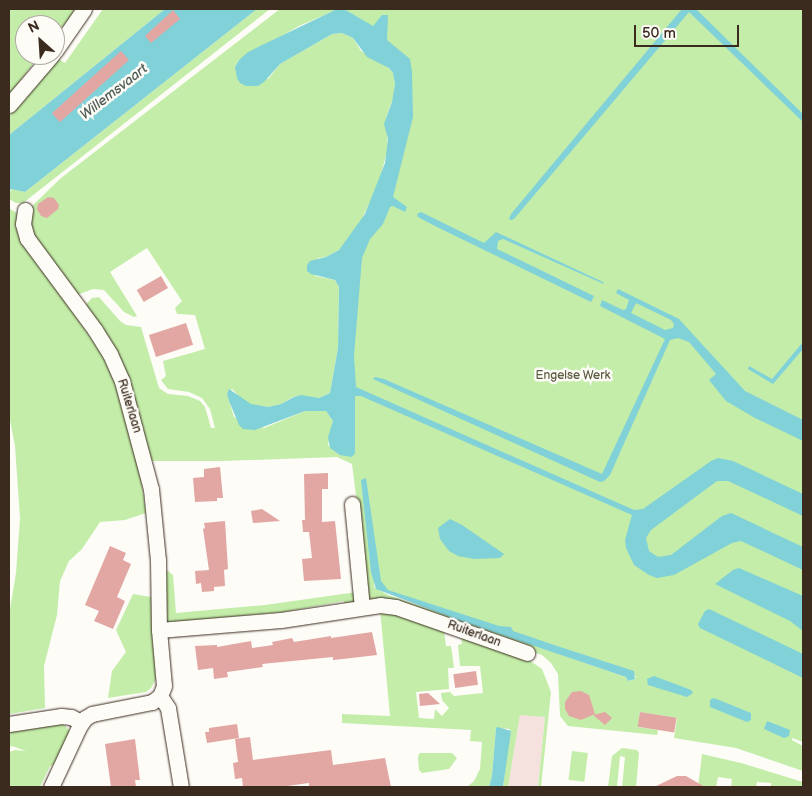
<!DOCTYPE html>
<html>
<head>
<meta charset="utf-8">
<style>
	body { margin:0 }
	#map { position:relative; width:812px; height:796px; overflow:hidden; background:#fdfcf7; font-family:"Balsamiq Sans",sans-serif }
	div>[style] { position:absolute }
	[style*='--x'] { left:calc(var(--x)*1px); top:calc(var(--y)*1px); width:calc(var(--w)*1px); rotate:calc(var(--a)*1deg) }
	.built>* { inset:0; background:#f5e2de }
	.green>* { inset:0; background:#c3eda9; transform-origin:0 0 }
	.water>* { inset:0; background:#80d1d8 }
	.building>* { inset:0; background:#e2a7a3; transform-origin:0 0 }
	.roads { filter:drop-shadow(0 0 1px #3b2a1e) drop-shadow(0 0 1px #3b2a1e) }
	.street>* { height:15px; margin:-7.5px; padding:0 7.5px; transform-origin:7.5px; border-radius:7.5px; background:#fdfcf7 }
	span { translate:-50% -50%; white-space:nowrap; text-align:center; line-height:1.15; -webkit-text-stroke:5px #fdfcf7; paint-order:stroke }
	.park-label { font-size:12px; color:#5d5b41 }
	.street-label { font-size:12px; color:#3b2a1e }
	.water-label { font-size:14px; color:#505c56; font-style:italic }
	.frame { position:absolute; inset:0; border:10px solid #3b2a1e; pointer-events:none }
	.north { position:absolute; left:15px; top:15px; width:50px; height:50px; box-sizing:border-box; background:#fdfcf7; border:1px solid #afa8a0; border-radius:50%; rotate:334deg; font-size:14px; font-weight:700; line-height:20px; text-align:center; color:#3b2a1e }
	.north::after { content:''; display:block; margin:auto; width:18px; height:22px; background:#3b2a1e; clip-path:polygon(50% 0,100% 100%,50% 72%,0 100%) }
	.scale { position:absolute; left:634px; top:25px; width:105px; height:22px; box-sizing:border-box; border:2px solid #3b2a1e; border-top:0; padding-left:6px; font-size:15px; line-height:18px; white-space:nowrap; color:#3b2a1e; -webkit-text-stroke:4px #fdfcf7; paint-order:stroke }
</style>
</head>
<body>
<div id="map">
	<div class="built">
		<i style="clip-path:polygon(520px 714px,545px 717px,538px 787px,508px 787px)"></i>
	</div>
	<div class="green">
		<i style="clip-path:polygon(9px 9px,76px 9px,55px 36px,55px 25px,25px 25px,25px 55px,40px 55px,9px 95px)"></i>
		<i style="clip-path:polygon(103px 9px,165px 9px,9px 135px,9px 116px,57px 58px,65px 63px)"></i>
		<i style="clip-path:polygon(257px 9px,270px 9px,23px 203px,16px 203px,9px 199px,11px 189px,25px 192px)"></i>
		<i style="clip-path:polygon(evenodd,280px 9px,338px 9px,299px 26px,239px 60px,235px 67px,268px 79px,280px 64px,332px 34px,342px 33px,353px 38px,361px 51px,389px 68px,393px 73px,395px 84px,394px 96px,386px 118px,388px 148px,378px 186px,360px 223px,339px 250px,326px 257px,318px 258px,315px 276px,335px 280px,339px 287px,338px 348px,330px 393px,319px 398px,301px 396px,293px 397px,281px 404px,268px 407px,251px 405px,243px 401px,232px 389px,227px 394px,234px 417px,264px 428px,305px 411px,326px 411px,333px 421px,328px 445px,334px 451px,348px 267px,376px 214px,405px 83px,365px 22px,344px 9px,803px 9px,803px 742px,792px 738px,792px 740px,803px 746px,803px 771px,736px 748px,674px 738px,677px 718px,640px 712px,638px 727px,658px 730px,657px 735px,568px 726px,560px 716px,558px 674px,551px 663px,542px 655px,369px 598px,352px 464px,337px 457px,222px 461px,150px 461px,85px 305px,92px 298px,99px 297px,120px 321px,126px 325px,141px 327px,159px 388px,168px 394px,188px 396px,200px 401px,205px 407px,211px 428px,215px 428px,210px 409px,202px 398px,189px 392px,168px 389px,161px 380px,166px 376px,163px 361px,205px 349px,195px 315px,177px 314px,175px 308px,182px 301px,147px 248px,110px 272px,137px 316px,134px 317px,124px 312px,104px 290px,93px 289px,77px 295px,31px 232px,28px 220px,32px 206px,61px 178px,280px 9px,375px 578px,384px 590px,636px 676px,635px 679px,628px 681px,626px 677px,388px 595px,374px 587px,375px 578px)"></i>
		<i style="clip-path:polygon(9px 208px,18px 214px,61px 295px,99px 350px,108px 366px,121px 402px,141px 479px,146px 513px,125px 520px,100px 522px,82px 549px,69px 561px,60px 581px,57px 615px,44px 666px,45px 708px,9px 714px,9px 615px,16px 573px,20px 518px,15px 446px,9px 415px)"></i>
		<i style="clip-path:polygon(168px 571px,173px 575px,176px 613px,265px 605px,357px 592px,355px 602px,345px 606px,344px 601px,283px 612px,166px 623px,164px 572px)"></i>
		<i style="clip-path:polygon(133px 594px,151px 597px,156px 679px,151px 688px,146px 692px,108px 698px,112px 671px,126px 652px,116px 630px)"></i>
		<i style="clip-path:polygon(380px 609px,444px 631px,446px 646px,451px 646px,454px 668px,448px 668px,449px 689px,416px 692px,419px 718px,434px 719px,435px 709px,442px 716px,449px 708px,442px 700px,441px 693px,450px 692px,454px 696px,483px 693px,480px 666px,460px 666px,458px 645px,462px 644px,461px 635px,523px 656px,542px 669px,551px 692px,541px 787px,538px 787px,545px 717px,520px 715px,508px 787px,503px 787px,510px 729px,496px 728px,492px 776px,489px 787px,467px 787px,474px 781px,480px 769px,482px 742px,470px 741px,471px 730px,342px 723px,342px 714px,390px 716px)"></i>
		<i style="clip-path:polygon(62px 723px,70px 731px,56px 764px,50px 766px,40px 787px,9px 787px,9px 752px,15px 750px,26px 751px,12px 746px,9px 748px,9px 732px)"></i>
		<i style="clip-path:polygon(622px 748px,637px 750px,639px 753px,636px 787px,622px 787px,625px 757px,620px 756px,617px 787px,608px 787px,612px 756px)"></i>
		<i style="left:572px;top:751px;width:16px;height:29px;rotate:7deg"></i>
		<i style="clip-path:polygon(420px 753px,452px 753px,457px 758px,449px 769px,422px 773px,419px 770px,418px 756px)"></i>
		<i style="clip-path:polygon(702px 754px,741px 763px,803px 782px,803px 787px,771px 787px,771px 783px,757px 782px,756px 787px,731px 787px,732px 779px,718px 777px,716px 787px,698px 787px)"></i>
	</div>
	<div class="water">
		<i style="clip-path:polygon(165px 9px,257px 9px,25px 192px,11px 189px,9px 191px,9px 135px)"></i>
		<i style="clip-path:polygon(337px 9px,344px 9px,373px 26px,382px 15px,388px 15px,387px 40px,410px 59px,412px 72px,413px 117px,393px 197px,407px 207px,405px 212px,393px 206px,390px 207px,383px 224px,370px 239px,362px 258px,354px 356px,356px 387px,634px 510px,643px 509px,711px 461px,718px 458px,733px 461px,803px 494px,803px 516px,728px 481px,717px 481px,651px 530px,646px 538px,649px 551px,658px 557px,671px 555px,722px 516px,731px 513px,803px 547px,803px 570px,741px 541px,732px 543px,674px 575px,657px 578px,649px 575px,634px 565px,626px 548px,625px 540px,632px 515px,361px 396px,355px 396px,355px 453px,352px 457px,340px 455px,330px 448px,328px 437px,333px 421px,326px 411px,305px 411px,255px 430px,243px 429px,239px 425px,229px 401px,227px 394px,229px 389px,251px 404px,268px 407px,281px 404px,294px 397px,301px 395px,319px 398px,330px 393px,338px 348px,339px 287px,335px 280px,311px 274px,307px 271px,307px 265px,310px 261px,326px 257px,339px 250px,365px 214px,385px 163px,388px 139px,384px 124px,392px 102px,395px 84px,393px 73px,389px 68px,367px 57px,353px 38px,342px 33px,332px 34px,280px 64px,264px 82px,258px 86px,246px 86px,240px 83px,237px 78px,235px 67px,239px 60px,248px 52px)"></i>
		<i style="clip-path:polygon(682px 9px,696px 9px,803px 114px,803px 122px,689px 12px,514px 219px,511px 220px,509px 219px,511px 214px)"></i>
		<i style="clip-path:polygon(421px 212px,484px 243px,496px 232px,603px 282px,604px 284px,503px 239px,498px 241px,497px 249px,594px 296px,591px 302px,437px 227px,418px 217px,417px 214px)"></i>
		<i style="clip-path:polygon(evenodd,618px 289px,679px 319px,745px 391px,803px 420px,803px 441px,755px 418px,726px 401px,709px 380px,716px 374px,689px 342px,678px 338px,670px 340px,610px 475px,604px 481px,600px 482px,373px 379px,375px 377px,384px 379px,602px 474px,665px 339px,600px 306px,602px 300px,623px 310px,626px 309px,629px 300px,616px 293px,618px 289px,636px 303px,671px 320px,674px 324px,673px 328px,665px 330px,631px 313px,636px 303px)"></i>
		<i style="clip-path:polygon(803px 342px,803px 349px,773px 384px,748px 369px,749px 366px,772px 379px)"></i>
		<i style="clip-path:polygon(366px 478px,381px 581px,388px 590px,499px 626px,511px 627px,513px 631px,557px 646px,634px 671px,635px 679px,628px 681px,626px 677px,458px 620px,376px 589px,371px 572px,361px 480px)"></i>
		<i style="clip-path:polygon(450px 519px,462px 525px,504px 554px,500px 558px,474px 559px,458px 556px,449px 551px,440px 539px,438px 528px)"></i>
		<i style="clip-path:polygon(739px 568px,803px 596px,803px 631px,790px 621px,715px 584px,733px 570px)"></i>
		<i style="clip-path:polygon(709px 609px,803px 654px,803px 678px,700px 628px,698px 624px,705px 611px)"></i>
		<i style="clip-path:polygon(654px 676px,691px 690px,693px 693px,687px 697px,648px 685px,647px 679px)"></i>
		<i style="clip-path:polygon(714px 698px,751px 713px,751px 720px,747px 722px,710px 707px,710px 700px)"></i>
		<i style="clip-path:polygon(767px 721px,790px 730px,789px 736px,784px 738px,764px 729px)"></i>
		<i style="clip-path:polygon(498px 727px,511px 731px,503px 787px,489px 787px,492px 776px,496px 728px)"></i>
	</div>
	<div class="building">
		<i style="clip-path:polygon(173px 10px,180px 19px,151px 43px,145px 36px)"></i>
		<i style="left:121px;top:51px;width:12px;height:93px;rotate:48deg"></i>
		<i style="clip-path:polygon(48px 197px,54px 198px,59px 205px,58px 209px,47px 218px,41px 216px,37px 209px,38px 204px)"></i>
		<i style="left:161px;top:276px;width:14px;height:28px;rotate:60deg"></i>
		<i style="left:186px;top:323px;width:23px;height:39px;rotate:72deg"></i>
		<i style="clip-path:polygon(220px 467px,223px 498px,217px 498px,217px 501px,195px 502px,193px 478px,204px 477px,204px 469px)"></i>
		<i style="clip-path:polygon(328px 473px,328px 489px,322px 489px,322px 522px,335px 521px,341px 579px,304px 581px,302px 559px,312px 558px,309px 532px,303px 532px,302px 520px,305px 520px,304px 474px)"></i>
		<i style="clip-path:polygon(262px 509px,280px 521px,253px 523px,251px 511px)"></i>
		<i style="clip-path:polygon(225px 521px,228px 569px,224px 570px,225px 586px,214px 587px,214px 591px,202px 592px,201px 583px,196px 584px,195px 571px,209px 570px,203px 529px,205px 528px,204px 523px)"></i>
		<i style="clip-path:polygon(110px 546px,126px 553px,123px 560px,131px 564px,117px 597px,125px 601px,113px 629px,94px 621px,99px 611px,85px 605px)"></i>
		<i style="clip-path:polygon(372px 632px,377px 655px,343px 659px,333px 660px,333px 657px,262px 664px,263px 667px,227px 672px,228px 677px,214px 679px,213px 668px,198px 670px,195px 646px,217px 645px,217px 647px,251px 641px,252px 648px,273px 645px,272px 642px,292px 638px,294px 642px,331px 636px,331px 638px)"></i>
		<i style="left:476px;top:671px;width:14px;height:23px;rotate:82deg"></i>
		<i style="clip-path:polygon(572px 692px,581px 691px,589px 695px,595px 714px,581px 720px,569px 716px,565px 709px,565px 702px)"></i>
		<i style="clip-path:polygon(428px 693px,440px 704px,420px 706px,419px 694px)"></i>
		<i style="clip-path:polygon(605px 712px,612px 718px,605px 725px,593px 715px)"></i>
		<i style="left:640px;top:712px;width:37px;height:15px;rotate:9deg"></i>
		<i style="clip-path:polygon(237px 724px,239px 738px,207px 743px,205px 732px,209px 732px,209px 728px)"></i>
		<i style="clip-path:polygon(250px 737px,253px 760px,331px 750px,333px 765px,385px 758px,391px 787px,309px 787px,309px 783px,280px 787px,243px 787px,242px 778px,235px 779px,233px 763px,238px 762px,235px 739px)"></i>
		<i style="clip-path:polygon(135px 739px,140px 780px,135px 780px,136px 787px,111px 787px,105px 744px)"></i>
		<i style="clip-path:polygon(677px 776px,686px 776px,705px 787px,654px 787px)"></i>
	</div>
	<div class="roads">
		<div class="street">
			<i style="--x:55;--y:51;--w:51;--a:-55.4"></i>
			<i style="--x:9;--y:105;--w:66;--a:-49.3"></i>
			<i style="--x:25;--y:210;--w:14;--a:98"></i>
			<i style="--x:23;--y:224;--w:15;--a:74"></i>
			<i style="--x:27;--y:238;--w:114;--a:53.5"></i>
			<i style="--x:95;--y:330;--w:28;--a:58"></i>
			<i style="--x:110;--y:354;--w:30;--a:66"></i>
			<i style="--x:122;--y:381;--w:112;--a:75"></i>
			<i style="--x:151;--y:489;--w:71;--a:84.4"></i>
			<i style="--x:158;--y:560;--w:70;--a:89.2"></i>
			<i style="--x:159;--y:630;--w:56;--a:84.9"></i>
			<i style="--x:164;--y:686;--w:11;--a:112"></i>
			<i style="--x:160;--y:696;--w:10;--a:143"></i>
			<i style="--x:152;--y:702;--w:61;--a:168.7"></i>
			<i style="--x:92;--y:714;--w:8;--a:150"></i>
			<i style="--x:85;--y:718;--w:11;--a:124"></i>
			<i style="--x:79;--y:727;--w:66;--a:115"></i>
			<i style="--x:352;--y:504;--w:103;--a:84.5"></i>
			<i style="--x:159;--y:630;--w:122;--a:-4.7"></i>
			<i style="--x:281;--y:620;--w:100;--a:-8.6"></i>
			<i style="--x:380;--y:605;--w:16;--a:7"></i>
			<i style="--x:396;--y:607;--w:139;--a:19.3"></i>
			<i style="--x:160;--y:696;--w:14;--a:56"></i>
			<i style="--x:168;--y:708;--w:80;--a:80.7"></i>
			<i style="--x:9;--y:724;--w:53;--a:-8.7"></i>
			<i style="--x:61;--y:716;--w:10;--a:6"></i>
			<i style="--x:71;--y:717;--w:11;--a:27"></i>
		</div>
	</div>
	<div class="park-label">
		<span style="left:573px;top:376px">Engelse Werk</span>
	</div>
	<div class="street-label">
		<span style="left:129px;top:406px;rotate:73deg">Ruiterlaan</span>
		<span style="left:474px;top:634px;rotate:20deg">Ruiterlaan</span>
	</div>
	<div class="water-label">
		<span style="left:114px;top:92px;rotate:-38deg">Willemsvaart</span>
	</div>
	<div class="frame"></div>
	<div class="north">N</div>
	<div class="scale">50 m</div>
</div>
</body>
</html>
